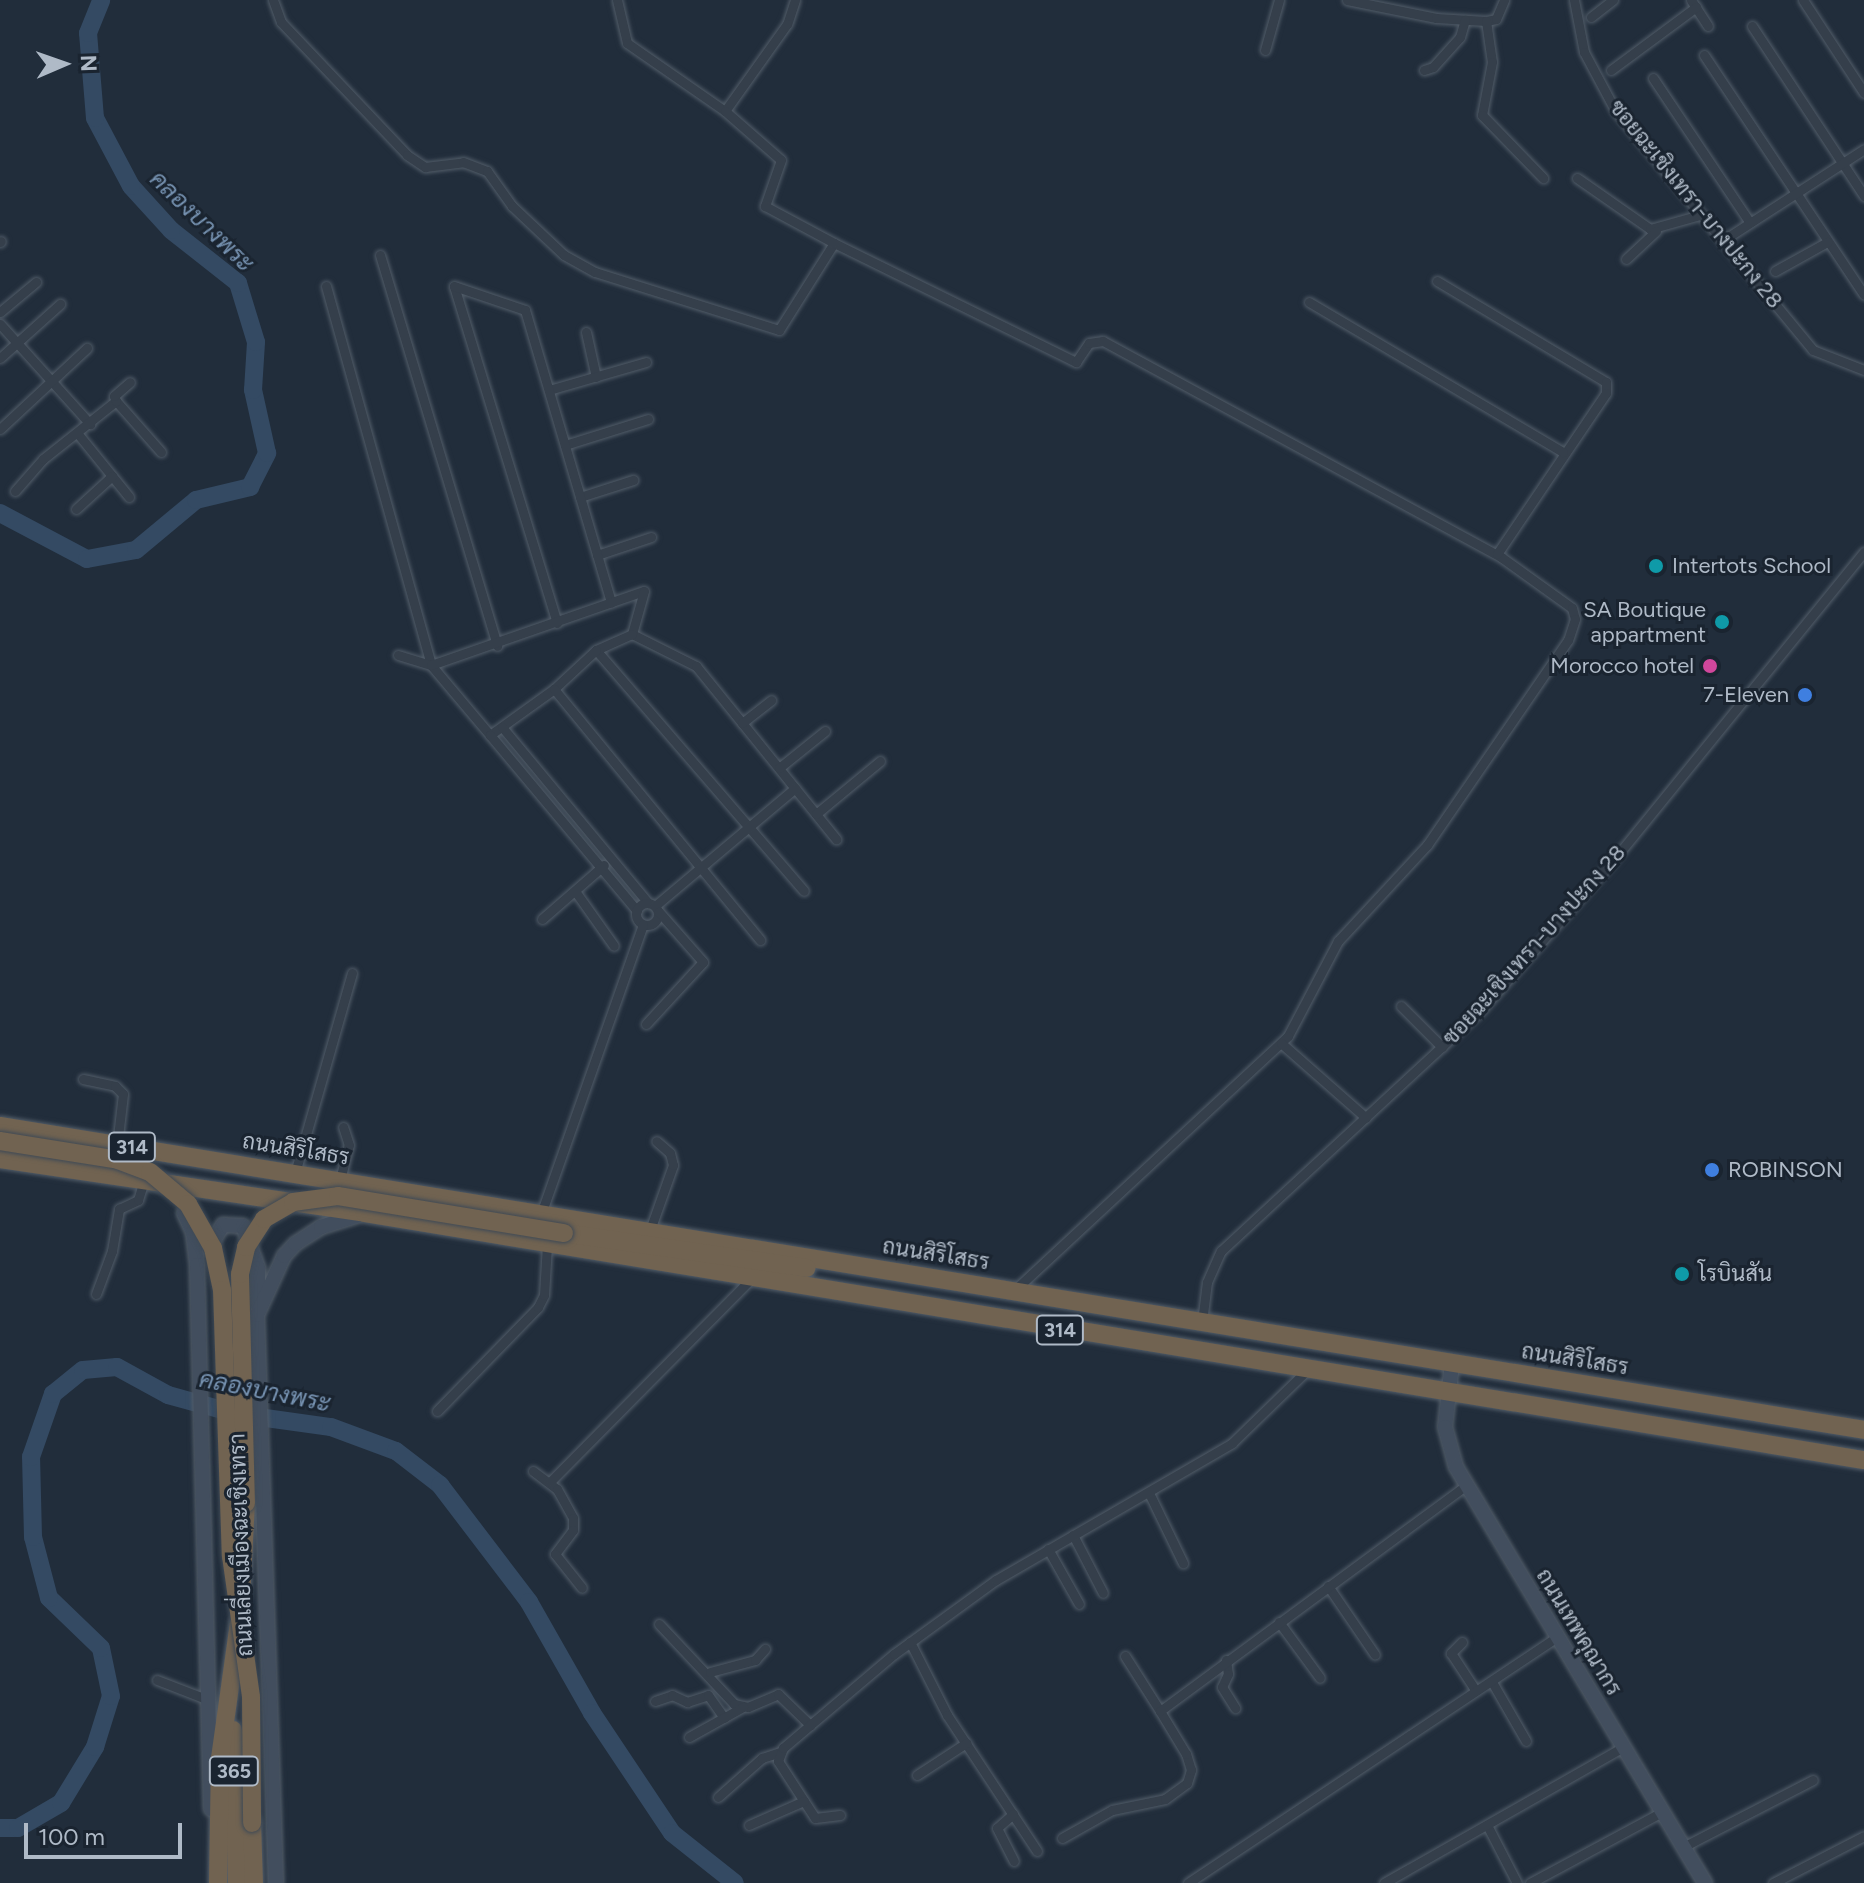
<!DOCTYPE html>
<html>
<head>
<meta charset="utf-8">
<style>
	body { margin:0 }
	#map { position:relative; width:1864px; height:1883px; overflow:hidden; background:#212d3b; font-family:Figtree,Sarabun,sans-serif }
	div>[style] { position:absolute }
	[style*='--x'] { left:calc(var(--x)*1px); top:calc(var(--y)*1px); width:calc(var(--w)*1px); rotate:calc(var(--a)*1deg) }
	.river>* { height:18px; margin:-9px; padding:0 9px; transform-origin:9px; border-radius:9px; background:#344a63 }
	.roads { filter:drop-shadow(0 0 2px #525d69) drop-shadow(0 0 2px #525d69) }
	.street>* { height:9px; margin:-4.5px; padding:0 4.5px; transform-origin:4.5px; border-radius:4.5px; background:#353f4b }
	.street>.ring { margin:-4.5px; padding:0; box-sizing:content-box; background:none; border:9px solid #353f4b; border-radius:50% }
	.secondary>* { height:14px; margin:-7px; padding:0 7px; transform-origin:7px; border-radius:7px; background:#424e5e }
	.highway>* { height:18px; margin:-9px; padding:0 9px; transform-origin:9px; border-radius:9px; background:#716351 }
	.bridges { filter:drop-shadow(0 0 2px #3f4a56) drop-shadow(0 0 2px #3f4a56) }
	.highway-bridge>* { height:18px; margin:-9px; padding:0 9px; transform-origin:9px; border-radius:9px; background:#716351 }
	.dots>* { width:22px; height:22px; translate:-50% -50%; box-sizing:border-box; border:4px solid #1a2430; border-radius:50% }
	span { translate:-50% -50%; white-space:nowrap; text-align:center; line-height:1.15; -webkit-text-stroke:6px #1a2430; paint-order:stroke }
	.shield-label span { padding:2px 6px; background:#1a2430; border:2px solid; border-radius:6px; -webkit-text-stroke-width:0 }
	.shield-label { font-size:20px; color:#afbac7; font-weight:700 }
	.street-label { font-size:22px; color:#afbac7 }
	.poi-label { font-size:22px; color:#afbac7 }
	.left { translate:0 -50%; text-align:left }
	.right { translate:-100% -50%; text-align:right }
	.water-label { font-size:24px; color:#7692b1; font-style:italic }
	.north { position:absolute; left:24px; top:24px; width:80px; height:80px; -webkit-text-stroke:6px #1a2430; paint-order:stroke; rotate:88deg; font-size:22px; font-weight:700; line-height:32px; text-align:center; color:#afbac7 }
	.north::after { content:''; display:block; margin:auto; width:28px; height:36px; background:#afbac7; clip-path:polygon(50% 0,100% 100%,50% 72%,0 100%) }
	.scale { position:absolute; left:24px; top:1823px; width:158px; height:36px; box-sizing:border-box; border:4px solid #afbac7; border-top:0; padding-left:10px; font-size:24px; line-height:28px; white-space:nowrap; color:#afbac7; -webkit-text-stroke:6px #1a2430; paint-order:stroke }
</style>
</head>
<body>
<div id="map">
	<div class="river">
		<i style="--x:0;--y:513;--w:98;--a:27.9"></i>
		<i style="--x:87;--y:559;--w:50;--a:-10.4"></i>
		<i style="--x:136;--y:550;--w:78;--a:-39.8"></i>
		<i style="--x:196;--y:500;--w:56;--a:-13.5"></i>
		<i style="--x:250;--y:487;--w:38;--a:-63"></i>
		<i style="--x:267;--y:453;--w:65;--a:-102.5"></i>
		<i style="--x:253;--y:390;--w:48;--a:-86.4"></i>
		<i style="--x:256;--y:342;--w:62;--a:-107"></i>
		<i style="--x:238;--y:283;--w:85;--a:-141.7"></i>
		<i style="--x:171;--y:230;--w:59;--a:-132.3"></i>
		<i style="--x:131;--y:186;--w:77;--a:-117.9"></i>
		<i style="--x:95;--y:118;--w:85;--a:-94.7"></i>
		<i style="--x:88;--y:33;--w:35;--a:-68"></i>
		<i style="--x:0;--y:1828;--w:18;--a:0"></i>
		<i style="--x:18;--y:1828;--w:50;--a:-30.2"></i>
		<i style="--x:61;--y:1803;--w:66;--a:-58.7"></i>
		<i style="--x:95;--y:1747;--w:53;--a:-72.6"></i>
		<i style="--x:111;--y:1696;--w:49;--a:-101.8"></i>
		<i style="--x:101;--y:1648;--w:72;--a:-136.1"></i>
		<i style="--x:49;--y:1598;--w:63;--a:-104.7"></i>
		<i style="--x:33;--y:1537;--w:80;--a:-91.4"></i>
		<i style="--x:31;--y:1457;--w:67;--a:-70.8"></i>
		<i style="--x:53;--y:1394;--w:38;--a:-39"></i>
		<i style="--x:83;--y:1370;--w:34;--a:-5"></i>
		<i style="--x:117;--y:1367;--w:58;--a:28.8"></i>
		<i style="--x:168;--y:1395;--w:72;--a:15.4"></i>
		<i style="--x:237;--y:1414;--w:95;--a:7.9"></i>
		<i style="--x:331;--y:1427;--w:69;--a:20.3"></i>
		<i style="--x:396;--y:1451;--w:56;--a:37.7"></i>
		<i style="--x:440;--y:1485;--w:147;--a:52.7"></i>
		<i style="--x:529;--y:1602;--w:128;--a:60.4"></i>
		<i style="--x:592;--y:1713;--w:144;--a:56.3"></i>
		<i style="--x:672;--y:1833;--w:80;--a:38.4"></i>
	</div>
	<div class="roads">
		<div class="street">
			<i style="--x:273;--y:0;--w:23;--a:70"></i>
			<i style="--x:281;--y:22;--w:183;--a:46.5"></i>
			<i style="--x:407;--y:155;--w:22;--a:34"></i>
			<i style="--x:425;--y:167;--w:38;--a:-7"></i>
			<i style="--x:463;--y:162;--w:26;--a:21"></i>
			<i style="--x:487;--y:171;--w:43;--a:54.5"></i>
			<i style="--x:512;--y:206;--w:71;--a:43.3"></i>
			<i style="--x:564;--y:255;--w:35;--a:29"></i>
			<i style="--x:595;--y:272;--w:193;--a:17.5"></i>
			<i style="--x:779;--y:330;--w:103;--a:-57.7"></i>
			<i style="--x:834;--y:243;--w:270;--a:26.2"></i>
			<i style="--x:1076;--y:362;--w:23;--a:-56"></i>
			<i style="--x:1089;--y:343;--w:14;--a:-8"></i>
			<i style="--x:1103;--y:341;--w:453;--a:28.5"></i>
			<i style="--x:1501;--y:557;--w:87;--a:35.7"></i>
			<i style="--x:1572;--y:608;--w:11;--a:75"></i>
			<i style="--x:1575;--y:619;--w:22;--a:108"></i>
			<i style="--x:1568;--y:640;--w:249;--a:124.5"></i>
			<i style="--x:1427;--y:845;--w:131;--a:132.8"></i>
			<i style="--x:1338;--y:941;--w:107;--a:117.8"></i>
			<i style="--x:1288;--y:1036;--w:374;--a:137.1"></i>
			<i style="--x:617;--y:0;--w:44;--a:76.9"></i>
			<i style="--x:627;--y:43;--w:119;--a:34.8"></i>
			<i style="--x:795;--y:0;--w:25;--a:108"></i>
			<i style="--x:787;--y:24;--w:107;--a:125.5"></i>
			<i style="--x:725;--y:111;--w:74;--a:41.2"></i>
			<i style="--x:781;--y:160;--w:49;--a:109.2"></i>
			<i style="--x:765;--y:206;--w:78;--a:28.2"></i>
			<i style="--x:1347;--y:0;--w:91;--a:11.4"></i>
			<i style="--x:1436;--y:18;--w:50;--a:3.4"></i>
			<i style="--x:1486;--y:21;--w:10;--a:-11"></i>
			<i style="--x:1496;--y:19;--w:21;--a:-67"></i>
			<i style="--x:1574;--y:0;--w:53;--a:79.1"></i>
			<i style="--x:1584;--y:52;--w:66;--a:61.9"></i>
			<i style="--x:1615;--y:110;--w:311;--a:50.5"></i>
			<i style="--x:1813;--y:350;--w:55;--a:21.4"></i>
			<i style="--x:1691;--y:0;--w:31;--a:57"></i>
			<i style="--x:1803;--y:0;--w:111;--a:56.7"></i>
			<i style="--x:1591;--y:17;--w:28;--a:-38"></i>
			<i style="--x:1486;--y:21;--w:41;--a:81.7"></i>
			<i style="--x:1492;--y:62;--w:54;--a:100.7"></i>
			<i style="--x:1482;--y:115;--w:88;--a:45.9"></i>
			<i style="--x:1752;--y:26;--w:204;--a:56.6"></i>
			<i style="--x:1265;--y:50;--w:52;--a:-74.4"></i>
			<i style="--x:1704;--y:55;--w:288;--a:56.3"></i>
			<i style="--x:1424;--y:70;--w:9;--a:-18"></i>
			<i style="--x:1433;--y:67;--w:40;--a:-48"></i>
			<i style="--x:1460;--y:37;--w:18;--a:-74"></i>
			<i style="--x:1611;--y:70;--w:106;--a:-36.5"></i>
			<i style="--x:1653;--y:78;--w:174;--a:56.2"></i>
			<i style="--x:1577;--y:178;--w:89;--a:34.9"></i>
			<i style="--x:1650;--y:229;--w:52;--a:-15.6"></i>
			<i style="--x:1722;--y:241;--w:169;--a:-32.9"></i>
			<i style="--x:0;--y:242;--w:1;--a:-45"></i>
			<i style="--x:380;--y:255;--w:408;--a:73.3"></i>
			<i style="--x:1626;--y:259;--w:41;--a:-43"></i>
			<i style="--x:1775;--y:271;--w:60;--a:-29.1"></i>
			<i style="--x:1437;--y:281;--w:197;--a:30.9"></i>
			<i style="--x:1606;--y:382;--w:11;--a:90"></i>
			<i style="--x:1606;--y:393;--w:194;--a:124.1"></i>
			<i style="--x:326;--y:286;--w:393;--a:74.5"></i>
			<i style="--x:431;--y:665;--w:92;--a:49.9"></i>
			<i style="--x:1309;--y:302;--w:295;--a:30.6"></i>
			<i style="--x:0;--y:312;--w:47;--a:-39.8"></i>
			<i style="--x:0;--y:324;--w:135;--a:48"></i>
			<i style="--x:586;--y:332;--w:46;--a:77.5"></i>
			<i style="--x:0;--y:358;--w:81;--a:-42"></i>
			<i style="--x:549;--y:390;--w:101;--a:-16.1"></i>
			<i style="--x:116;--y:401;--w:68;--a:48.6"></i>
			<i style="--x:0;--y:429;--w:119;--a:-43"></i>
			<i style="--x:78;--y:434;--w:81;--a:51"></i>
			<i style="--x:565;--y:445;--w:87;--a:-17.4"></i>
			<i style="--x:15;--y:491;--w:43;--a:-48.8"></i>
			<i style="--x:43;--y:459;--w:93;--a:-38.5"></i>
			<i style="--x:116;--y:401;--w:5;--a:-112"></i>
			<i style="--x:114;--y:396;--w:21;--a:-41"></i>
			<i style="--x:580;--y:497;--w:56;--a:-17.8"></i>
			<i style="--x:76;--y:509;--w:49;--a:-42.5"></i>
			<i style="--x:597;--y:555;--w:57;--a:-18.4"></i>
			<i style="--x:557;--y:623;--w:352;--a:-107"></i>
			<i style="--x:454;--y:286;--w:75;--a:18.7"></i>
			<i style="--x:525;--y:310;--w:305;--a:73.6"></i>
			<i style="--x:632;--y:634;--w:72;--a:26.6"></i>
			<i style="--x:696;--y:666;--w:223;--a:51"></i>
			<i style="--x:596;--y:650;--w:318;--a:49.2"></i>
			<i style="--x:398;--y:655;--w:34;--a:17"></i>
			<i style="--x:431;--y:665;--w:225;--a:-19.2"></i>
			<i style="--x:644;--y:591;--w:45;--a:105.6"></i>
			<i style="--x:632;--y:634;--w:39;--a:156"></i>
			<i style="--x:596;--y:650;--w:57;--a:137.1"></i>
			<i style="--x:554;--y:689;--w:79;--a:144.3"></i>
			<i style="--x:490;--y:735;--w:229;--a:50.1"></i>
			<i style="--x:554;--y:689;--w:325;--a:50.6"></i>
			<i style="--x:742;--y:723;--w:37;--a:-38"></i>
			<i style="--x:502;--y:727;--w:229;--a:50.3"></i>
			<i style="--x:779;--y:768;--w:59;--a:-38.8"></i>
			<i style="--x:816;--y:814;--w:83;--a:-39.6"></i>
			<i style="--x:575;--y:891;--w:67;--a:54.7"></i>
			<i class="ring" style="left:636px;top:903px;width:13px;height:13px"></i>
			<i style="--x:655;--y:906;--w:183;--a:-40.1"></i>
			<i style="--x:542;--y:919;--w:82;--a:-41.1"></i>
			<i style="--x:1401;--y:1006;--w:58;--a:45"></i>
			<i style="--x:646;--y:1024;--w:84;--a:-47.4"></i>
			<i style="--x:703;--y:962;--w:67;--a:-131.3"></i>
			<i style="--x:1281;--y:1043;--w:113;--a:41.4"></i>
			<i style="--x:83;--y:1079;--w:33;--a:12"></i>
			<i style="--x:115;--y:1086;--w:11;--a:45"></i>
			<i style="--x:123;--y:1094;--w:51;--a:96.7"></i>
			<i style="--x:295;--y:1173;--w:208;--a:-74.1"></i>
			<i style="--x:340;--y:1180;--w:36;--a:-76"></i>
			<i style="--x:349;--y:1145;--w:19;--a:-108"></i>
			<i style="--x:541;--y:1214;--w:307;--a:-70.6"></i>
			<i style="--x:650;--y:1230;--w:69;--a:-70.5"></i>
			<i style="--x:673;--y:1165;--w:12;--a:-104"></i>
			<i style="--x:670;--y:1153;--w:18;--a:-139"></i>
			<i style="--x:96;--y:1294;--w:46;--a:-69.6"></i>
			<i style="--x:112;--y:1251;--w:43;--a:-80.5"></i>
			<i style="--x:119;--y:1209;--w:21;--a:-25"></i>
			<i style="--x:138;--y:1200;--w:21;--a:-73"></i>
			<i style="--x:1202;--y:1322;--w:40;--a:-82.9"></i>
			<i style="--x:1207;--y:1282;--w:34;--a:-66"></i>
			<i style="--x:1221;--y:1251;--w:357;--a:-42.8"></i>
			<i style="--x:1483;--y:1008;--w:201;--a:-48.6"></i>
			<i style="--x:1616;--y:857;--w:393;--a:-50.9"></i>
			<i style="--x:437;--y:1411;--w:145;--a:-45.8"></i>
			<i style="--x:538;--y:1307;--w:13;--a:-63"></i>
			<i style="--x:544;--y:1295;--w:50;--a:-86.6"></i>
			<i style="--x:533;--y:1471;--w:30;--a:37"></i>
			<i style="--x:557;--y:1489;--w:33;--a:61"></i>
			<i style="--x:573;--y:1518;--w:12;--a:90"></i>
			<i style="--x:573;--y:1530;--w:30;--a:127"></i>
			<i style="--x:555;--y:1554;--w:43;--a:51.5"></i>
			<i style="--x:550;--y:1482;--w:284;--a:-45.3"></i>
			<i style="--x:1149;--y:1493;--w:78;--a:64.1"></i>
			<i style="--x:1073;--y:1535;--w:65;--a:62.7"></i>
			<i style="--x:1048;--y:1549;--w:63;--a:60.6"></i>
			<i style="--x:1328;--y:1586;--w:83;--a:55.7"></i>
			<i style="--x:1279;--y:1622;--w:69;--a:53.8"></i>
			<i style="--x:659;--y:1624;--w:110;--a:46.8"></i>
			<i style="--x:734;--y:1704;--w:14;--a:12"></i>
			<i style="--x:748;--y:1707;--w:33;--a:-23"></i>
			<i style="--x:778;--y:1694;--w:45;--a:44.1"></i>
			<i style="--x:910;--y:1642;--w:82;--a:63.1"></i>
			<i style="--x:947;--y:1715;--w:163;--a:56.5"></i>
			<i style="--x:1462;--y:1642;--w:16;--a:135"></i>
			<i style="--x:1451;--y:1653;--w:45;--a:56.7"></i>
			<i style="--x:1125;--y:1656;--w:65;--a:57.5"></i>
			<i style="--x:1226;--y:1660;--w:14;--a:82"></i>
			<i style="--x:1228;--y:1674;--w:14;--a:115"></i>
			<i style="--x:1222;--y:1687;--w:25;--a:58"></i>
			<i style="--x:710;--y:1672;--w:47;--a:-14.9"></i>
			<i style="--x:755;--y:1660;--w:15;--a:-48"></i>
			<i style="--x:157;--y:1680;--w:53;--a:21.2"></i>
			<i style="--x:1492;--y:1682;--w:68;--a:60"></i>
			<i style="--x:655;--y:1701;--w:18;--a:-19"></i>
			<i style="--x:672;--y:1695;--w:17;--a:25"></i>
			<i style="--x:687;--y:1702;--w:22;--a:-18"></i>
			<i style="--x:708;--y:1695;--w:28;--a:55"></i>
			<i style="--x:689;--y:1737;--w:62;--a:-29.1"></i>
			<i style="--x:917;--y:1775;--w:59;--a:-33.1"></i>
			<i style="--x:718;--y:1797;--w:59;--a:-41.6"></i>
			<i style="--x:762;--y:1758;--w:19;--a:-18"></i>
			<i style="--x:1013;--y:1814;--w:21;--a:139"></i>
			<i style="--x:997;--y:1828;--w:37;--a:63"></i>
			<i style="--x:840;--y:1815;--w:25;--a:173"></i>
			<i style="--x:815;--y:1818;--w:68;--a:-123"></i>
			<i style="--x:778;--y:1761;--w:14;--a:-69"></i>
			<i style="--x:783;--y:1748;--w:145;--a:-40.3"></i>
			<i style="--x:894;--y:1654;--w:126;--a:-36"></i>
			<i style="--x:996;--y:1580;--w:273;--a:-30.1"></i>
			<i style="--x:1232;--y:1443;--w:105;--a:-44.2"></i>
			<i style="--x:749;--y:1825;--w:60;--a:-23.6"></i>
			<i style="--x:1487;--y:1825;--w:65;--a:62.7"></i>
			<i style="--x:1062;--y:1838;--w:57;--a:-29.2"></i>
			<i style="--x:1112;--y:1810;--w:54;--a:-11.7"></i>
			<i style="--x:1165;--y:1799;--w:27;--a:-36"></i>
			<i style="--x:1187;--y:1783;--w:14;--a:-73"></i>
			<i style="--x:1191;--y:1770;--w:17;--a:-107"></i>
			<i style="--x:1186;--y:1754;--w:50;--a:-121.2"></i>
			<i style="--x:1160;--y:1711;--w:380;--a:-36.4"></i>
			<i style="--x:1683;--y:1847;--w:146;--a:-27.3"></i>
			<i style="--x:1188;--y:1883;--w:443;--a:-33.7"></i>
			<i style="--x:1384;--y:1883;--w:275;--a:-29.6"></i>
			<i style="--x:1530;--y:1883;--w:150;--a:-28.3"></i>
			<i style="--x:1773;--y:1883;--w:102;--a:-27.3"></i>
		</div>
		<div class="secondary">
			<i style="--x:184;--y:1213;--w:21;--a:65"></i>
			<i style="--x:193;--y:1232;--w:33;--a:83"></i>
			<i style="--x:197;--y:1265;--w:544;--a:88.53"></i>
			<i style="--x:209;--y:1248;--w:27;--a:-59"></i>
			<i style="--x:223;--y:1225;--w:20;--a:3"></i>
			<i style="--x:243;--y:1226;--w:45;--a:70.3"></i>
			<i style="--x:258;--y:1268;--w:37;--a:90"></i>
			<i style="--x:1452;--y:1363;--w:64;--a:96.2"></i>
			<i style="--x:1445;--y:1427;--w:41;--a:74.6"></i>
			<i style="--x:1456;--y:1467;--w:485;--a:59.1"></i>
			<i style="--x:276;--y:1883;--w:568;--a:-91.92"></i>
			<i style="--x:257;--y:1315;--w:65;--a:-65.4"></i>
			<i style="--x:284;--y:1256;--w:16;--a:-47"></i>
			<i style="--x:295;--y:1244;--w:31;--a:-33"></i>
			<i style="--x:321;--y:1227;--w:43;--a:-17.6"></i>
		</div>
		<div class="highway">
			<i style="--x:0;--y:1126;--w:1889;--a:9.26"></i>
			<i style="--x:0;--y:1159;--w:369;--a:8.4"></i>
			<i style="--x:365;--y:1213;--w:1519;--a:9.36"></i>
			<i style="--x:564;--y:1233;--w:245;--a:8.2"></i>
			<i style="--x:241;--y:1598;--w:95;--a:-87"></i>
			<i style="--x:233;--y:1730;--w:153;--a:88.5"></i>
			<i style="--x:252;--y:1823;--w:60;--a:88.1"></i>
			<i style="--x:218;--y:1883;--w:125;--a:-89.1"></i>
			<i style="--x:220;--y:1758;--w:136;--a:-82"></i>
		</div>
	</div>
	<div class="bridges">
		<div class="highway-bridge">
			<i style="--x:0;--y:1141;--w:120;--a:9.1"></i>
			<i style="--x:118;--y:1160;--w:34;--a:21"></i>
			<i style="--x:150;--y:1172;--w:50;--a:40.1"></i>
			<i style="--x:188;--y:1204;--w:51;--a:60.4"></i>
			<i style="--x:213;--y:1248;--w:43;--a:77.9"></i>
			<i style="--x:222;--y:1290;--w:266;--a:88.1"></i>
			<i style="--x:231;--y:1556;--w:142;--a:81.9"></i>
			<i style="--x:251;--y:1697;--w:126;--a:89.5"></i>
			<i style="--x:246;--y:1503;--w:229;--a:-91.5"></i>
			<i style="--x:240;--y:1274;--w:28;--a:-77"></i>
			<i style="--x:246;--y:1247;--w:33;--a:-57"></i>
			<i style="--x:264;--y:1219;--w:34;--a:-30"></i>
			<i style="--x:293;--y:1202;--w:45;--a:-7.6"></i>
			<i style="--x:338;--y:1196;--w:229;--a:9.3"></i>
		</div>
	</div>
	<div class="dots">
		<i style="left:1656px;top:566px;background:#0f9aa8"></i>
		<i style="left:1722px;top:622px;background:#0f9aa8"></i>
		<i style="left:1710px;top:666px;background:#d1479c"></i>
		<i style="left:1805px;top:695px;background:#3f7fe0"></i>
		<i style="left:1712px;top:1170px;background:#3f7fe0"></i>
		<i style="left:1682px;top:1274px;background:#0f9aa8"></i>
	</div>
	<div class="shield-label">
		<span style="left:132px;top:1147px">314</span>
		<span style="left:1060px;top:1330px">314</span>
		<span style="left:234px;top:1771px">365</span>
	</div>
	<div class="street-label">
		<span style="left:1696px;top:204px;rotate:51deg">ซอยฉะเชิงเทรา-บางปะกง 28</span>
		<span style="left:1534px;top:945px;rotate:-48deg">ซอยฉะเชิงเทรา-บางปะกง 28</span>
		<span style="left:296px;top:1149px;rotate:9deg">ถนนสิริโสธร</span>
		<span style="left:936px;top:1254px;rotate:9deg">ถนนสิริโสธร</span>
		<span style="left:1575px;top:1359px;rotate:9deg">ถนนสิริโสธร</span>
		<span style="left:241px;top:1545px;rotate:-92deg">ถนนเลี่ยงเมืองฉะเชิงเทรา</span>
		<span style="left:1579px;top:1632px;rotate:59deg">ถนนเทพคุณากร</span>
	</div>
	<div class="poi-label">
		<span class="left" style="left:1672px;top:566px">Intertots School</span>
		<span class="right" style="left:1706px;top:622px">SA Boutique<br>appartment</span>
		<span class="right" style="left:1694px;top:666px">Morocco hotel</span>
		<span class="right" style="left:1789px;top:695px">7-Eleven</span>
		<span class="left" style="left:1728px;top:1170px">ROBINSON</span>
		<span class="left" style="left:1698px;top:1274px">โรบินสัน</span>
	</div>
	<div class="water-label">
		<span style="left:202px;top:221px;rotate:44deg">คลองบางพระ</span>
		<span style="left:265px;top:1391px;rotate:11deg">คลองบางพระ</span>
	</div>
	<div class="north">N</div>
	<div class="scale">100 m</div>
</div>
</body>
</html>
